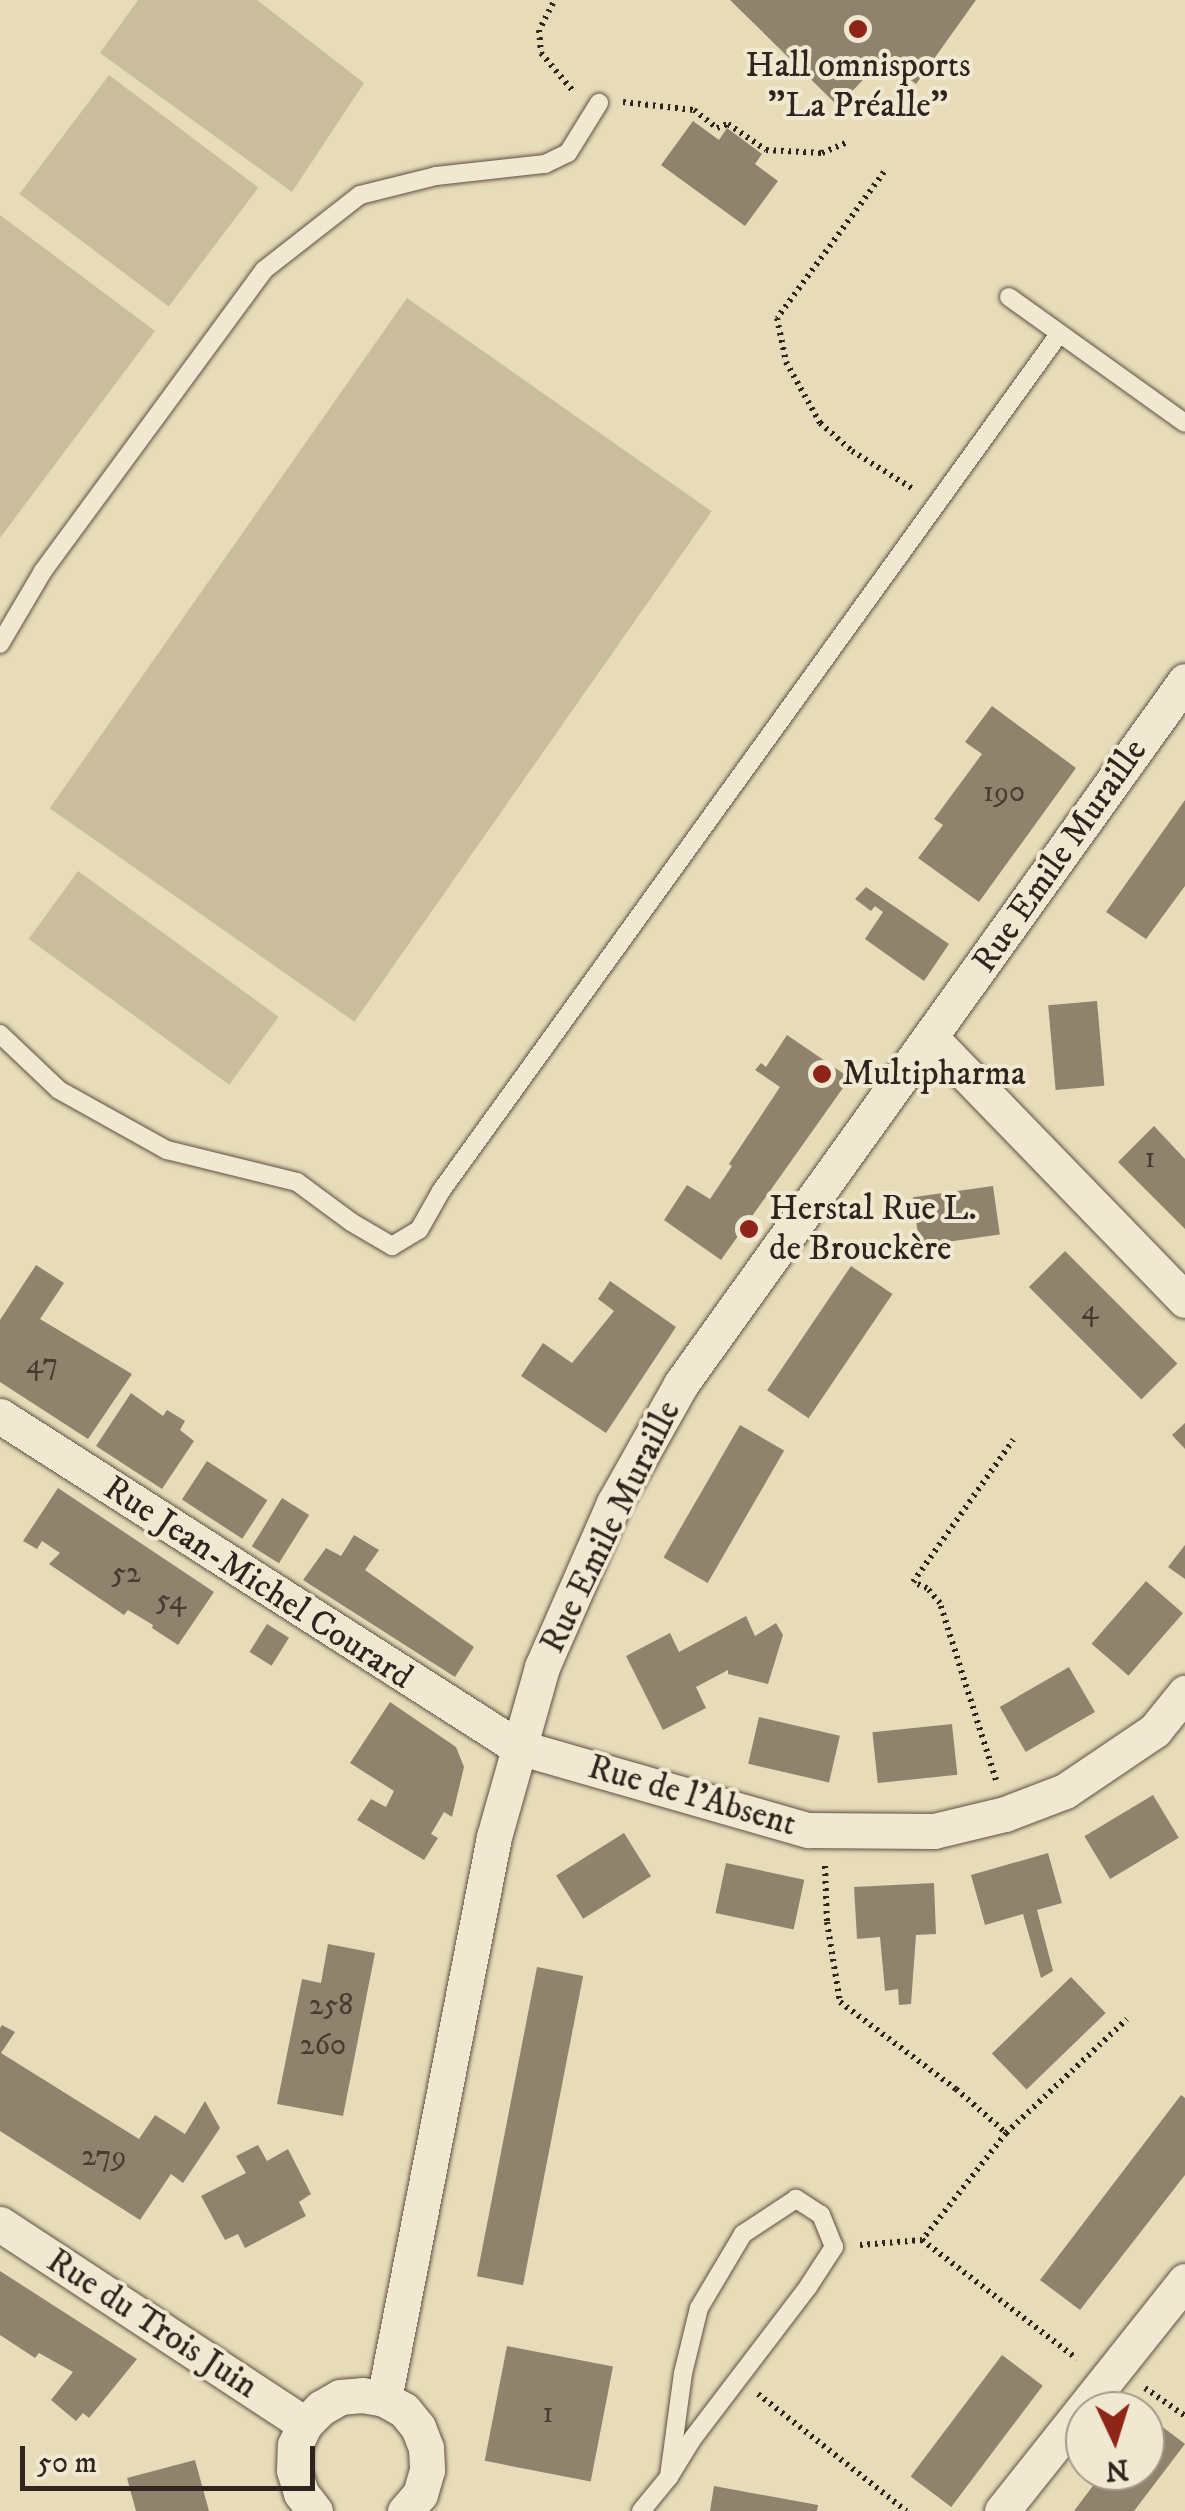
<!DOCTYPE html>
<html>
<head>
<meta charset="utf-8">
<style>
	body { margin:0 }
	#map { position:relative; width:1185px; height:2511px; overflow:hidden; background:#e8dcb8; font-family:"IM FELL DW Pica",serif }
	div>[style] { position:absolute }
	[style*='--x'] { left:calc(var(--x)*1px); top:calc(var(--y)*1px); width:calc(var(--w)*1px); rotate:calc(var(--a)*1deg) }
	.green>* { inset:0; background:#c9bd9e; transform-origin:0 0 }
	.building>* { inset:0; background:#90836e; transform-origin:0 0 }
	.path>* { height:6px; margin-top:-3px; transform-origin:0; background:repeating-linear-gradient(90deg,#31231d 0 2.5px,transparent 0 7.5px) }
	.roads { filter:drop-shadow(0 0 2px #5f5144) drop-shadow(0 0 2px #5f5144) }
	.service>* { height:18px; margin:-9px; padding:0 9px; transform-origin:9px; border-radius:9px; background:#f0e8d1 }
	.minor>* { height:35px; margin:-17.5px; padding:0 17.5px; transform-origin:17.5px; border-radius:17.5px; background:#f0e8d1 }
	.dots>* { width:28px; height:28px; translate:-50% -50%; box-sizing:border-box; border:5px solid #f0e8d1; border-radius:50% }
	span { translate:-50% -50%; white-space:nowrap; text-align:center; line-height:1.15; -webkit-text-stroke:8px #f0e8d1; paint-order:stroke }
	.number-label { font-size:30px; color:#493b31 }
	.number-label span { -webkit-text-stroke-width:0 }
	.poi-label { font-size:35px; color:#31231d }
	.left { translate:0 -50%; text-align:left }
	.street-label { font-size:35px; color:#31231d }
	.north { position:absolute; left:1065px; top:2391px; width:100px; height:100px; box-sizing:border-box; background:#f0e8d1; border:2px solid #a49989; border-radius:50%; rotate:176deg; font-size:28px; font-weight:700; line-height:40px; text-align:center; color:#31231d }
	.north::after { content:''; display:block; margin:auto; width:35px; height:45px; background:#8f2418; clip-path:polygon(50% 0,100% 100%,50% 72%,0 100%) }
	.scale { position:absolute; left:20px; top:2446px; width:295px; height:45px; box-sizing:border-box; border:5px solid #31231d; border-top:0; padding-left:12px; font-size:30px; line-height:35px; white-space:nowrap; color:#31231d; -webkit-text-stroke:8px #f0e8d1; paint-order:stroke }
</style>
</head>
<body>
<div id="map">
	<div class="green">
		<i style="clip-path:polygon(138px 0,257px 0,364px 83px,292px 192px,100px 53px)"></i>
		<i style="left:109px;top:75px;width:187px;height:149px;rotate:37deg"></i>
		<i style="clip-path:polygon(0 215px,155px 331px,0 538px)"></i>
		<i style="left:407px;top:298px;width:372px;height:623px;rotate:35deg"></i>
		<i style="left:78px;top:871px;width:248px;height:84px;rotate:36deg"></i>
	</div>
	<div class="building">
		<i style="clip-path:polygon(730px 0,976px 0,916px 84px,883px 59px,838px 106px)"></i>
		<i style="clip-path:polygon(693px 121px,719px 140px,727px 128px,762px 154px,755px 164px,778px 181px,745px 226px,661px 165px)"></i>
		<i style="clip-path:polygon(992px 706px,1076px 768px,979px 902px,918px 858px,943px 825px,934px 819px,982px 754px,965px 742px)"></i>
		<i style="clip-path:polygon(1185px 800px,1185px 886px,1146px 939px,1106px 912px)"></i>
		<i style="clip-path:polygon(866px 887px,949px 944px,924px 981px,865px 939px,883px 912px,875px 906px,871px 911px,855px 899px)"></i>
		<i style="left:1097px;top:1001px;width:85px;height:49px;rotate:85deg"></i>
		<i style="clip-path:polygon(787px 1035px,850px 1078px,721px 1260px,664px 1220px,687px 1185px,710px 1199px,732px 1166px,729px 1164px,780px 1087px,755px 1070px,761px 1063px,766px 1067px)"></i>
		<i style="clip-path:polygon(1154px 1126px,1185px 1159px,1185px 1229px,1118px 1162px)"></i>
		<i style="left:993px;top:1186px;width:49px;height:81px;rotate:82deg"></i>
		<i style="left:1065px;top:1251px;width:159px;height:51px;rotate:45deg"></i>
		<i style="clip-path:polygon(36px 1265px,64px 1283px,40px 1319px,132px 1374px,88px 1439px,0 1382px,0 1320px)"></i>
		<i style="left:851px;top:1266px;width:50px;height:150px;rotate:34deg"></i>
		<i style="clip-path:polygon(610px 1281px,676px 1327px,606px 1433px,521px 1376px,543px 1343px,572px 1363px,614px 1311px,598px 1299px)"></i>
		<i style="clip-path:polygon(131px 1393px,163px 1416px,167px 1410px,185px 1421px,180px 1430px,194px 1441px,162px 1489px,96px 1446px)"></i>
		<i style="clip-path:polygon(1185px 1423px,1185px 1449px,1172px 1435px)"></i>
		<i style="left:740px;top:1425px;width:51px;height:153px;rotate:30deg"></i>
		<i style="left:207px;top:1461px;width:72px;height:46px;rotate:33deg"></i>
		<i style="clip-path:polygon(58px 1488px,214px 1592px,178px 1645px,152px 1628px,153px 1625px,128px 1610px,124px 1615px,49px 1564px,60px 1553px,42px 1541px,37px 1549px,23px 1541px)"></i>
		<i style="left:282px;top:1498px;width:32px;height:57px;rotate:32deg"></i>
		<i style="clip-path:polygon(354px 1535px,379px 1550px,365px 1570px,474px 1647px,455px 1677px,303px 1580px,326px 1548px,341px 1556px)"></i>
		<i style="clip-path:polygon(1185px 1545px,1185px 1579px,1168px 1567px)"></i>
		<i style="left:1146px;top:1581px;width:49px;height:83px;rotate:41deg"></i>
		<i style="clip-path:polygon(746px 1616px,755px 1636px,776px 1623px,783px 1635px,768px 1684px,728px 1674px,728px 1670px,696px 1687px,706px 1708px,663px 1730px,626px 1656px,670px 1633px,679px 1652px)"></i>
		<i style="left:267px;top:1624px;width:26px;height:33px;rotate:32deg"></i>
		<i style="left:1069px;top:1667px;width:52px;height:80px;rotate:60deg"></i>
		<i style="clip-path:polygon(390px 1702px,456px 1747px,464px 1767px,452px 1817px,444px 1812px,431px 1834px,438px 1838px,424px 1860px,357px 1820px,371px 1799px,386px 1807px,394px 1791px,350px 1763px)"></i>
		<i style="left:759px;top:1717px;width:83px;height:48px;rotate:13deg"></i>
		<i style="left:952px;top:1724px;width:51px;height:80px;rotate:84deg"></i>
		<i style="left:1153px;top:1795px;width:50px;height:80px;rotate:59deg"></i>
		<i style="left:624px;top:1833px;width:51px;height:80px;rotate:58deg"></i>
		<i style="clip-path:polygon(1048px 1853px,1062px 1903px,1037px 1910px,1053px 1971px,1041px 1978px,1023px 1914px,985px 1925px,971px 1875px)"></i>
		<i style="left:726px;top:1863px;width:80px;height:51px;rotate:12deg"></i>
		<i style="clip-path:polygon(934px 1883px,936px 1934px,916px 1935px,911px 2004px,899px 2005px,898px 1989px,885px 1991px,880px 1937px,857px 1939px,854px 1887px)"></i>
		<i style="clip-path:polygon(328px 1944px,375px 1953px,343px 2116px,277px 2104px,302px 1979px,321px 1983px)"></i>
		<i style="left:537px;top:1967px;width:47px;height:315px;rotate:11deg"></i>
		<i style="left:1071px;top:1977px;width:50px;height:110px;rotate:46deg"></i>
		<i style="clip-path:polygon(2px 2025px,15px 2032px,1px 2053px,139px 2139px,155px 2115px,185px 2134px,205px 2101px,220px 2128px,183px 2183px,171px 2174px,140px 2220px,0 2131px,0 2028px)"></i>
		<i style="clip-path:polygon(1181px 2095px,1185px 2098px,1185px 2175px,1080px 2310px,1040px 2280px)"></i>
		<i style="clip-path:polygon(258px 2145px,267px 2161px,288px 2149px,311px 2194px,299px 2202px,306px 2216px,245px 2248px,238px 2234px,225px 2240px,201px 2196px,246px 2173px,236px 2156px)"></i>
		<i style="clip-path:polygon(0 2271px,137px 2359px,89px 2418px,83px 2413px,76px 2421px,51px 2400px,73px 2372px,39px 2353px,35px 2358px,0 2335px)"></i>
		<i style="left:507px;top:2346px;width:108px;height:117px;rotate:11deg"></i>
		<i style="left:1002px;top:2355px;width:51px;height:152px;rotate:37deg"></i>
		<i style="clip-path:polygon(1147px 2415px,1185px 2444px,1134px 2511px,1074px 2511px,1104px 2471px,1145px 2471px)"></i>
		<i style="clip-path:polygon(195px 2460px,209px 2511px,136px 2511px,127px 2478px)"></i>
		<i style="clip-path:polygon(714px 2486px,818px 2505px,817px 2511px,710px 2511px)"></i>
	</div>
	<div class="path">
		<i style="--x:553;--y:3;--w:30;--a:117"></i>
		<i style="--x:539;--y:30;--w:23;--a:85"></i>
		<i style="--x:541;--y:53;--w:50;--a:49.9"></i>
		<i style="--x:623;--y:102;--w:71;--a:6.4"></i>
		<i style="--x:694;--y:110;--w:29;--a:38"></i>
		<i style="--x:717;--y:128;--w:12;--a:-20"></i>
		<i style="--x:728;--y:124;--w:46;--a:34.4"></i>
		<i style="--x:766;--y:150;--w:56;--a:3.1"></i>
		<i style="--x:822;--y:153;--w:28;--a:-23"></i>
		<i style="--x:884;--y:172;--w:181;--a:126.2"></i>
		<i style="--x:777;--y:318;--w:45;--a:78.4"></i>
		<i style="--x:786;--y:362;--w:70;--a:60.9"></i>
		<i style="--x:820;--y:423;--w:43;--a:41.2"></i>
		<i style="--x:852;--y:451;--w:72;--a:31.9"></i>
		<i style="--x:996;--y:1780;--w:186;--a:-107.6"></i>
		<i style="--x:940;--y:1603;--w:20;--a:-131"></i>
		<i style="--x:927;--y:1588;--w:15;--a:-157"></i>
		<i style="--x:913;--y:1582;--w:174;--a:-54.8"></i>
		<i style="--x:825;--y:1866;--w:56;--a:88"></i>
		<i style="--x:827;--y:1922;--w:81;--a:80.8"></i>
		<i style="--x:840;--y:2002;--w:145;--a:36.9"></i>
		<i style="--x:956;--y:2089;--w:67;--a:41.3"></i>
		<i style="--x:1006;--y:2133;--w:136;--a:128.1"></i>
		<i style="--x:1006;--y:2133;--w:166;--a:-43.3"></i>
		<i style="--x:860;--y:2245;--w:62;--a:-4.6"></i>
		<i style="--x:922;--y:2240;--w:195;--a:37.5"></i>
		<i style="--x:1145;--y:2388;--w:49;--a:35"></i>
		<i style="--x:758;--y:2394;--w:189;--a:38.3"></i>
	</div>
	<div class="roads">
		<div class="service">
			<i style="--x:1009;--y:297;--w:216;--a:35.6"></i>
			<i style="--x:0;--y:644;--w:85;--a:-59.5"></i>
			<i style="--x:43;--y:571;--w:373;--a:-53.7"></i>
			<i style="--x:264;--y:270;--w:122;--a:-38"></i>
			<i style="--x:360;--y:195;--w:78;--a:-14"></i>
			<i style="--x:436;--y:176;--w:110;--a:-6.3"></i>
			<i style="--x:545;--y:164;--w:25;--a:-26"></i>
			<i style="--x:568;--y:153;--w:59;--a:-58.2"></i>
			<i style="--x:0;--y:1034;--w:81;--a:43.5"></i>
			<i style="--x:59;--y:1090;--w:124;--a:29.1"></i>
			<i style="--x:167;--y:1150;--w:134;--a:13.8"></i>
			<i style="--x:297;--y:1182;--w:67;--a:36.5"></i>
			<i style="--x:351;--y:1222;--w:48;--a:30.3"></i>
			<i style="--x:392;--y:1246;--w:31;--a:-31"></i>
			<i style="--x:419;--y:1230;--w:45;--a:-60.6"></i>
			<i style="--x:441;--y:1191;--w:1057;--a:-54.2"></i>
			<i style="--x:641;--y:2511;--w:44;--a:-50.5"></i>
			<i style="--x:669;--y:2477;--w:46;--a:-58.4"></i>
			<i style="--x:693;--y:2438;--w:190;--a:-52.7"></i>
			<i style="--x:808;--y:2287;--w:48;--a:-57"></i>
			<i style="--x:834;--y:2247;--w:35;--a:-112"></i>
			<i style="--x:821;--y:2215;--w:30;--a:-147"></i>
			<i style="--x:796;--y:2199;--w:64;--a:146.6"></i>
			<i style="--x:743;--y:2234;--w:86;--a:120.7"></i>
			<i style="--x:699;--y:2308;--w:67;--a:103.8"></i>
			<i style="--x:683;--y:2373;--w:105;--a:97.7"></i>
		</div>
		<div class="minor">
			<i style="--x:931;--y:1038;--w:365;--a:45.9"></i>
			<i style="--x:0;--y:1416;--w:615;--a:32.58"></i>
			<i style="--x:518;--y:1747;--w:302;--a:16"></i>
			<i style="--x:808;--y:1830;--w:126;--a:0.5"></i>
			<i style="--x:934;--y:1831;--w:73;--a:-13.5"></i>
			<i style="--x:1005;--y:1814;--w:64;--a:-21"></i>
			<i style="--x:1065;--y:1791;--w:109;--a:-34.1"></i>
			<i style="--x:1155;--y:1730;--w:48;--a:-51"></i>
			<i style="--x:0;--y:2224;--w:365;--a:33.3"></i>
			<i style="--x:384;--y:2399;--w:573;--a:-78.93"></i>
			<i style="--x:494;--y:1837;--w:177;--a:-74.2"></i>
			<i style="--x:542;--y:1667;--w:179;--a:-66.3"></i>
			<i style="--x:614;--y:1503;--w:137;--a:-60.6"></i>
			<i style="--x:681;--y:1384;--w:865;--a:-54.36"></i>
			<i style="--x:315;--y:2511;--w:23;--a:-128"></i>
			<i style="--x:301;--y:2493;--w:24;--a:-107"></i>
			<i style="--x:294;--y:2470;--w:25;--a:-88"></i>
			<i style="--x:295;--y:2445;--w:23;--a:-65"></i>
			<i style="--x:305;--y:2424;--w:23;--a:-45"></i>
			<i style="--x:321;--y:2408;--w:22;--a:-30"></i>
			<i style="--x:340;--y:2397;--w:22;--a:-5"></i>
			<i style="--x:362;--y:2395;--w:22;--a:10"></i>
			<i style="--x:384;--y:2399;--w:23;--a:29"></i>
			<i style="--x:404;--y:2410;--w:22;--a:51"></i>
			<i style="--x:418;--y:2427;--w:22;--a:69"></i>
			<i style="--x:426;--y:2448;--w:22;--a:87"></i>
			<i style="--x:427;--y:2470;--w:25;--a:106"></i>
			<i style="--x:420;--y:2494;--w:23;--a:131"></i>
			<i style="--x:1002;--y:2511;--w:294;--a:-51.5"></i>
		</div>
	</div>
	<div class="dots">
		<i style="left:858px;top:29px;background:#8f2418"></i>
		<i style="left:822px;top:1074px;background:#8f2418"></i>
		<i style="left:749px;top:1229px;background:#8f2418"></i>
	</div>
	<div class="number-label">
		<span style="left:1004px;top:793px">190</span>
		<span style="left:1150px;top:1159px">1</span>
		<span style="left:1090px;top:1311px">4</span>
		<span style="left:42px;top:1365px">47</span>
		<span style="left:126px;top:1574px">52</span>
		<span style="left:171px;top:1601px">54</span>
		<span style="left:331px;top:2006px">258</span>
		<span style="left:323px;top:2046px">260</span>
		<span style="left:104px;top:2157px">279</span>
		<span style="left:548px;top:2414px">1</span>
	</div>
	<div class="poi-label">
		<span style="left:858px;top:86px">Hall omnisports<br>"La Préalle"</span>
		<span class="left" style="left:842px;top:1074px">Multipharma</span>
		<span class="left" style="left:769px;top:1229px">Herstal Rue L.<br>de Brouckère</span>
	</div>
	<div class="street-label">
		<span style="left:1060px;top:856px;rotate:-55deg">Rue Emile Muraille</span>
		<span style="left:611px;top:1527px;rotate:-64deg">Rue Emile Muraille</span>
		<span style="left:258px;top:1583px;rotate:33deg">Rue Jean-Michel Courard</span>
		<span style="left:692px;top:1796px;rotate:16deg">Rue de l'Absent</span>
		<span style="left:152px;top:2324px;rotate:33deg">Rue du Trois Juin</span>
	</div>
	<div class="north">N</div>
	<div class="scale">50 m</div>
</div>
</body>
</html>
